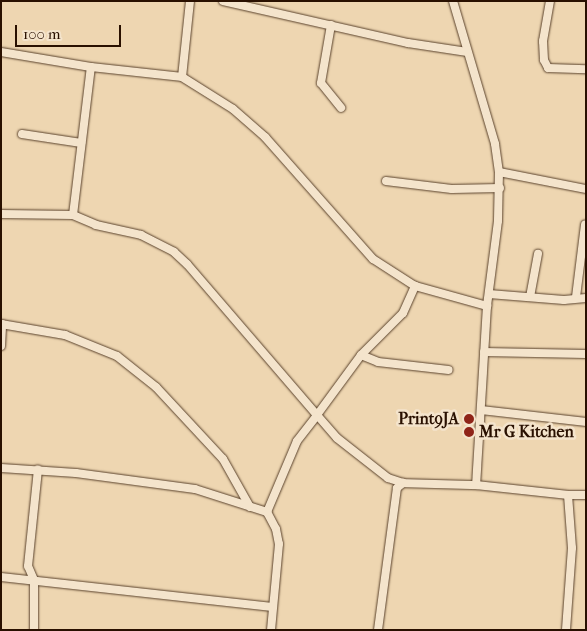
<!DOCTYPE html>
<html>
<head>
<meta charset="utf-8">
<style>
	body { margin:0 }
	#map { position:relative; width:587px; height:631px; overflow:hidden; background:#eed6b1; font-family:"IM FELL French Canon",serif }
	div>[style] { position:absolute }
	[style*='--x'] { left:calc(var(--x)*1px); top:calc(var(--y)*1px); width:calc(var(--w)*1px); rotate:calc(var(--a)*1deg) }
	.roads { filter:drop-shadow(0 0 1px #5a422c) drop-shadow(0 0 1px #5a422c) }
	.minor>* { height:8px; margin:-4px; padding:0 4px; transform-origin:4px; border-radius:4px; background:#f4e4cc }
	.dots>* { width:14px; height:14px; translate:-50% -50%; box-sizing:border-box; border:2px solid #f4e4cc; border-radius:50% }
	span { translate:-50% -50%; white-space:nowrap; text-align:center; line-height:1.15; -webkit-text-stroke:5px #f4e4cc; paint-order:stroke }
	.poi-label { font-size:16px; color:#291000; font-weight:700 }
	.right { translate:-100% -50%; text-align:right }
	.left { translate:0 -50%; text-align:left }
	.frame { position:absolute; inset:0; border:2px solid #291000; pointer-events:none }
	.scale { position:absolute; left:15px; top:25px; width:106px; height:22px; box-sizing:border-box; border:2px solid #291000; border-top:0; padding-left:6px; font-size:15px; line-height:18px; white-space:nowrap; color:#291000; -webkit-text-stroke:4px #f4e4cc; paint-order:stroke }
</style>
</head>
<body>
<div id="map">
	<div class="roads">
		<div class="minor">
			<i style="--x:190;--y:1;--w:76;--a:96"></i>
			<i style="--x:182;--y:77;--w:60;--a:32.1"></i>
			<i style="--x:233;--y:109;--w:43;--a:41.2"></i>
			<i style="--x:265;--y:137;--w:163;--a:48.5"></i>
			<i style="--x:373;--y:259;--w:50;--a:32.7"></i>
			<i style="--x:415;--y:286;--w:75;--a:15.5"></i>
			<i style="--x:487;--y:306;--w:179;--a:93.5"></i>
			<i style="--x:476;--y:485;--w:93;--a:6.2"></i>
			<i style="--x:568;--y:495;--w:53;--a:85.7"></i>
			<i style="--x:572;--y:548;--w:82;--a:94.2"></i>
			<i style="--x:223;--y:1;--w:190;--a:12.8"></i>
			<i style="--x:408;--y:43;--w:60;--a:8.7"></i>
			<i style="--x:453;--y:1;--w:149;--a:73.6"></i>
			<i style="--x:495;--y:144;--w:28;--a:82"></i>
			<i style="--x:499;--y:172;--w:49;--a:91.2"></i>
			<i style="--x:498;--y:221;--w:86;--a:97.4"></i>
			<i style="--x:550;--y:1;--w:41;--a:99.9"></i>
			<i style="--x:543;--y:41;--w:19;--a:87"></i>
			<i style="--x:544;--y:60;--w:9;--a:63"></i>
			<i style="--x:548;--y:68;--w:38;--a:2"></i>
			<i style="--x:331;--y:25;--w:59;--a:99.8"></i>
			<i style="--x:321;--y:83;--w:32;--a:51"></i>
			<i style="--x:1;--y:52;--w:91;--a:9.5"></i>
			<i style="--x:91;--y:67;--w:92;--a:6.3"></i>
			<i style="--x:22;--y:134;--w:60;--a:8.7"></i>
			<i style="--x:499;--y:172;--w:89;--a:11.1"></i>
			<i style="--x:386;--y:181;--w:66;--a:6.9"></i>
			<i style="--x:452;--y:189;--w:48;--a:-1.2"></i>
			<i style="--x:1;--y:214;--w:72;--a:0.8"></i>
			<i style="--x:73;--y:215;--w:25;--a:23"></i>
			<i style="--x:96;--y:225;--w:46;--a:12.5"></i>
			<i style="--x:141;--y:235;--w:37;--a:27"></i>
			<i style="--x:174;--y:252;--w:18;--a:43"></i>
			<i style="--x:187;--y:264;--w:199;--a:49.3"></i>
			<i style="--x:317;--y:415;--w:74;--a:-53.7"></i>
			<i style="--x:361;--y:355;--w:59;--a:-45"></i>
			<i style="--x:403;--y:313;--w:30;--a:-66"></i>
			<i style="--x:73;--y:215;--w:149;--a:-83.1"></i>
			<i style="--x:489;--y:294;--w:75;--a:4.6"></i>
			<i style="--x:564;--y:300;--w:22;--a:-5"></i>
			<i style="--x:530;--y:297;--w:44;--a:-79.5"></i>
			<i style="--x:576;--y:297;--w:73;--a:-82.9"></i>
			<i style="--x:1;--y:324;--w:65;--a:9.8"></i>
			<i style="--x:65;--y:335;--w:56;--a:22"></i>
			<i style="--x:117;--y:356;--w:50;--a:38.5"></i>
			<i style="--x:156;--y:387;--w:98;--a:47.1"></i>
			<i style="--x:223;--y:459;--w:55;--a:60.6"></i>
			<i style="--x:1;--y:346;--w:22;--a:-87"></i>
			<i style="--x:484;--y:352;--w:102;--a:1.1"></i>
			<i style="--x:361;--y:355;--w:18;--a:22"></i>
			<i style="--x:378;--y:362;--w:71;--a:6.4"></i>
			<i style="--x:481;--y:410;--w:106;--a:6.5"></i>
			<i style="--x:1;--y:468;--w:75;--a:3.8"></i>
			<i style="--x:76;--y:473;--w:120;--a:7.7"></i>
			<i style="--x:195;--y:489;--w:76;--a:17.7"></i>
			<i style="--x:267;--y:512;--w:19;--a:62"></i>
			<i style="--x:276;--y:529;--w:15;--a:79"></i>
			<i style="--x:279;--y:544;--w:86;--a:95.3"></i>
			<i style="--x:568;--y:495;--w:18;--a:0"></i>
			<i style="--x:267;--y:512;--w:77;--a:-67.1"></i>
			<i style="--x:297;--y:441;--w:33;--a:-52"></i>
			<i style="--x:317;--y:415;--w:30;--a:49"></i>
			<i style="--x:337;--y:438;--w:65;--a:38.1"></i>
			<i style="--x:388;--y:478;--w:16;--a:18"></i>
			<i style="--x:1;--y:577;--w:273;--a:6.3"></i>
			<i style="--x:34;--y:630;--w:50;--a:-90"></i>
			<i style="--x:34;--y:580;--w:15;--a:-113"></i>
			<i style="--x:28;--y:566;--w:97;--a:-84.1"></i>
			<i style="--x:378;--y:630;--w:143;--a:-82.4"></i>
			<i style="--x:397;--y:488;--w:8;--a:-40"></i>
			<i style="--x:403;--y:483;--w:73;--a:1.6"></i>
		</div>
	</div>
	<div class="dots">
		<i style="left:469px;top:419px;background:#8f2418"></i>
		<i style="left:469px;top:432px;background:#8f2418"></i>
	</div>
	<div class="poi-label">
		<span class="right" style="left:459px;top:419px">Print9JA</span>
		<span class="left" style="left:479px;top:432px">Mr G Kitchen</span>
	</div>
	<div class="frame"></div>
	<div class="scale">100 m</div>
</div>
</body>
</html>
